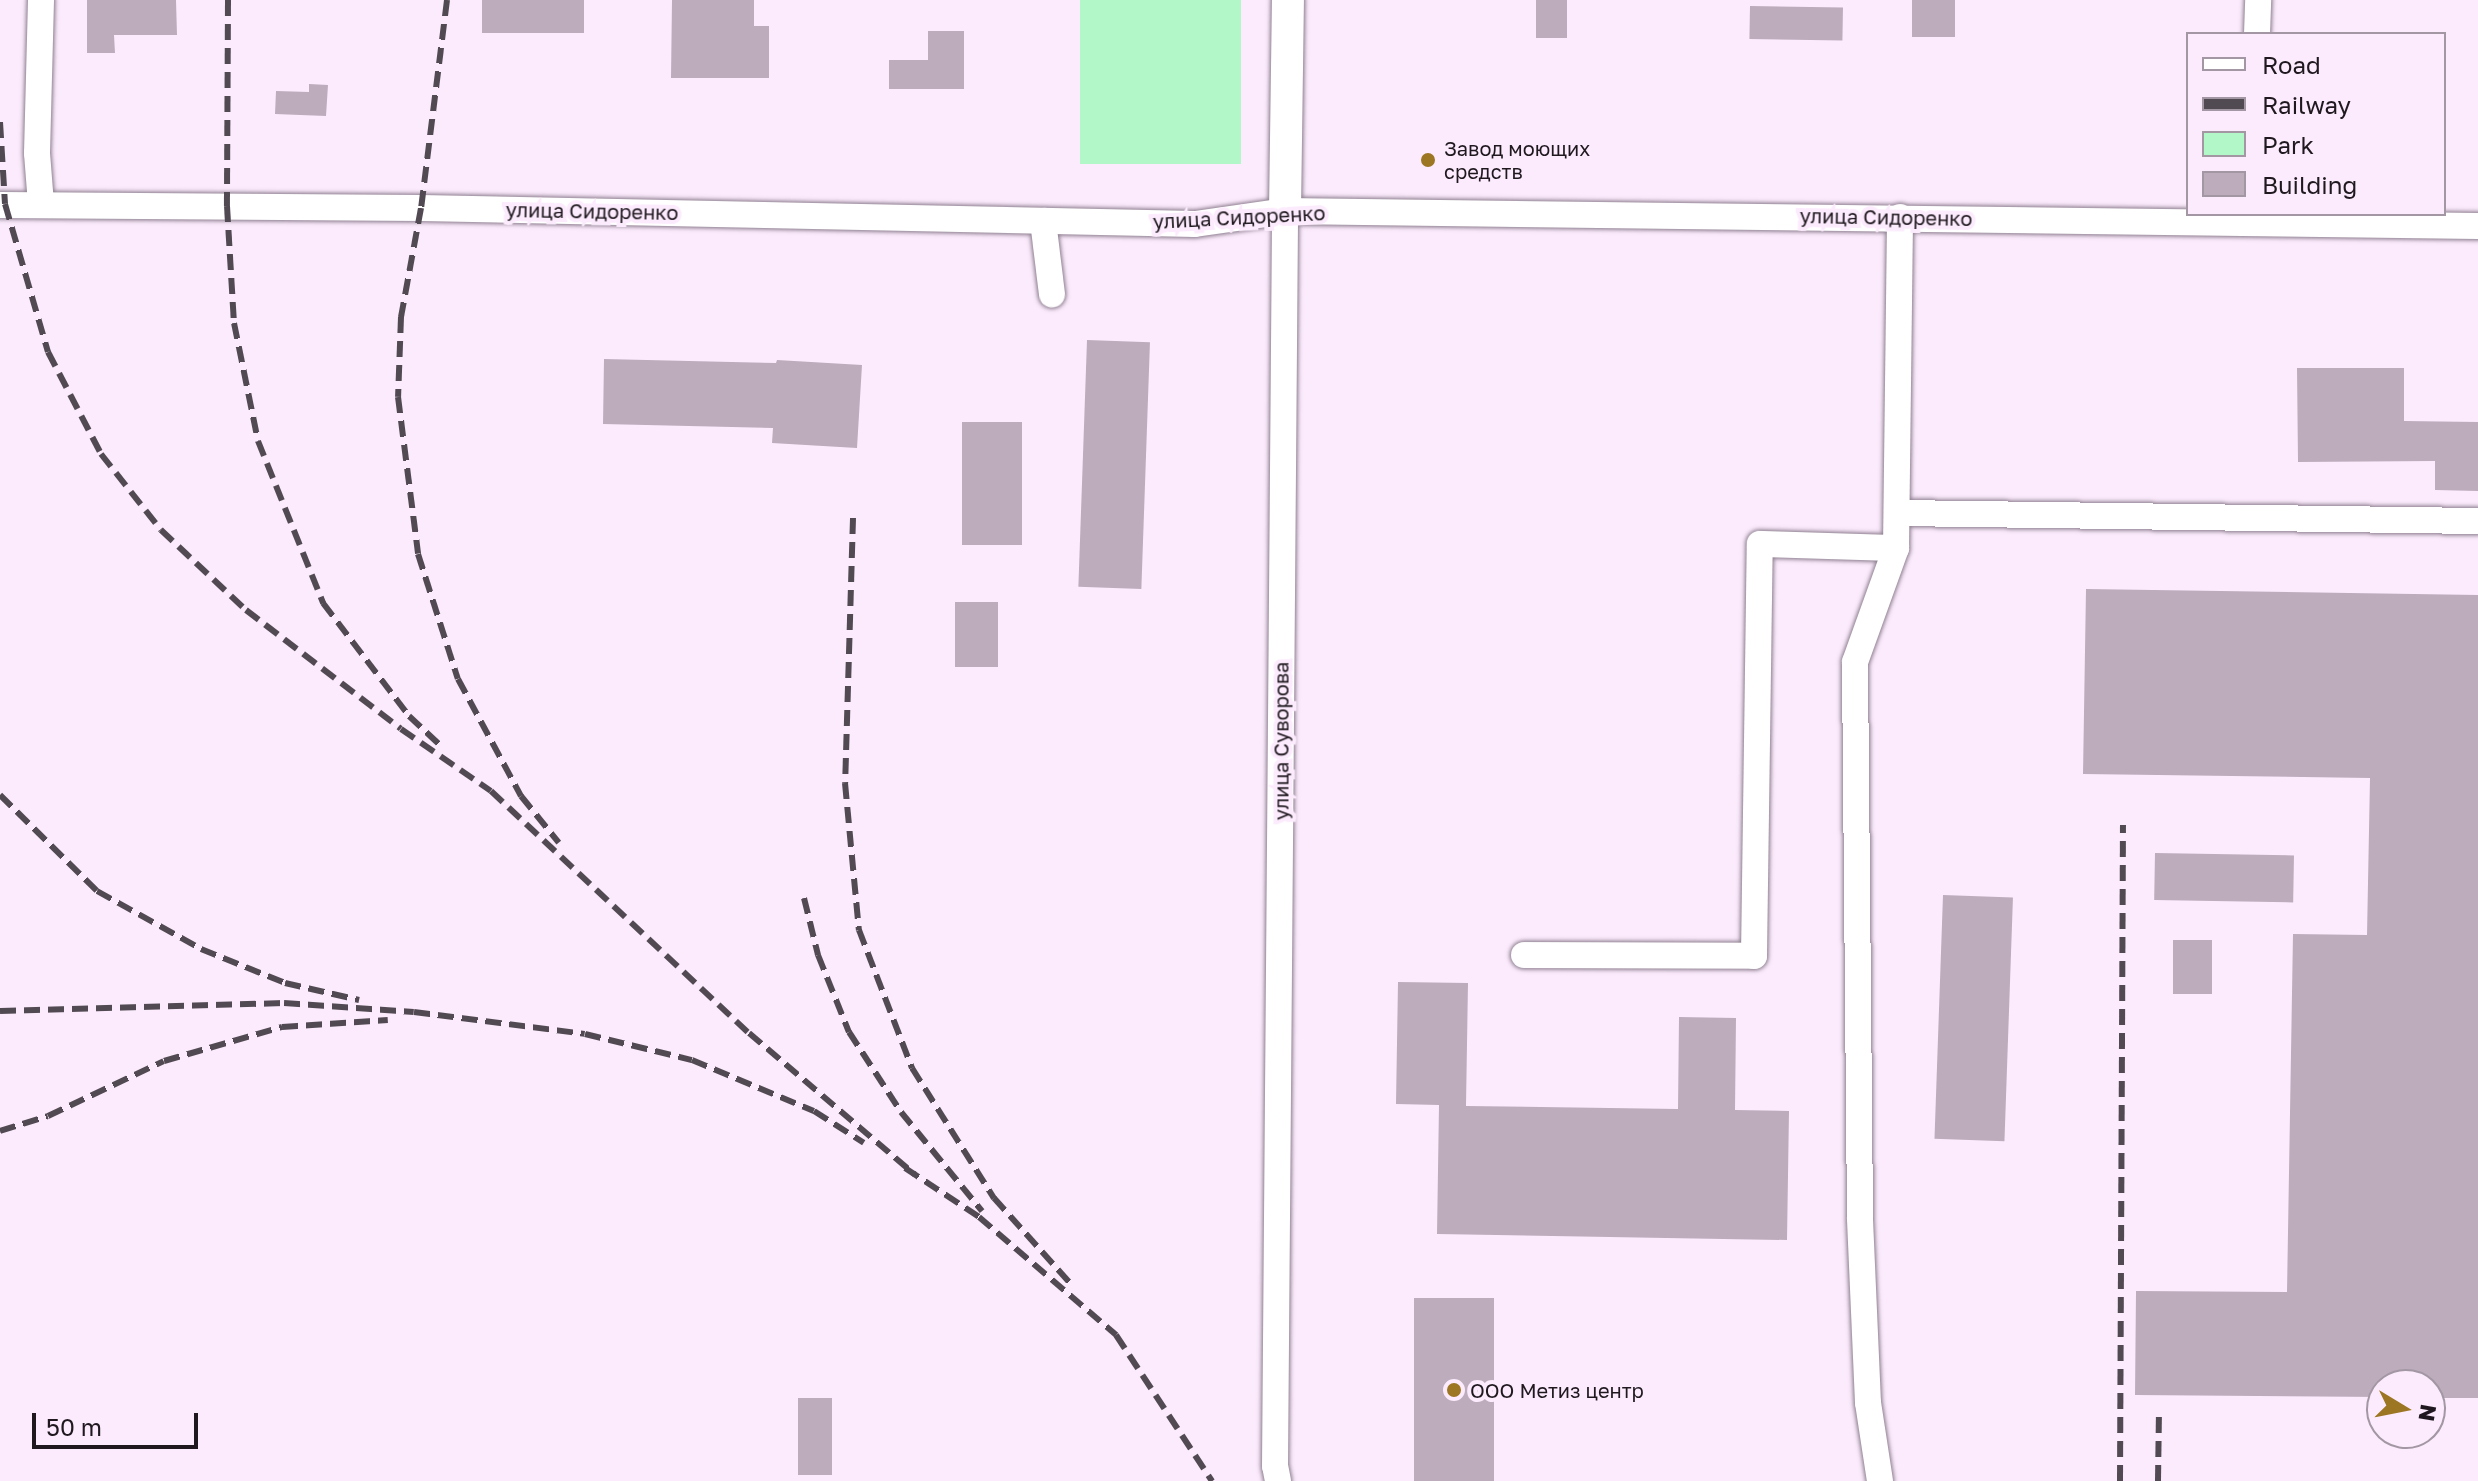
<!DOCTYPE html>
<html>
<head>
<meta charset="utf-8">
<style>
	body { margin:0 }
	#map { position:relative; width:2478px; height:1481px; overflow:hidden; background:#fcebfd; font-family:"Golos Text",sans-serif }
	div>[style] { position:absolute }
	[style*='--x'] { left:calc(var(--x)*1px); top:calc(var(--y)*1px); width:calc(var(--w)*1px); rotate:calc(var(--a)*1deg) }
	.green>* { inset:0; background:#b2f7c8; transform-origin:0 0 }
	.building>* { inset:0; background:#bdacbc; transform-origin:0 0 }
	.roads { filter:drop-shadow(0 0 2px #8f8091) drop-shadow(0 0 2px #8f8091) }
	.minor>* { height:26px; margin:-13px; padding:0 13px; transform-origin:13px; border-radius:13px; background:#fff }
	.major>* { height:32px; margin:-16px; padding:0 16px; transform-origin:16px; border-radius:16px; background:#fff }
	.rail>* { height:6px; margin-top:-3px; transform-origin:0; background:repeating-linear-gradient(90deg,#524a52 0 16px,transparent 0 24px) }
	.dots>* { width:22px; height:22px; translate:-50% -50%; box-sizing:border-box; border:4px solid #fcebfd; border-radius:50% }
	span { translate:-50% -50%; white-space:nowrap; text-align:center; line-height:1.15; -webkit-text-stroke:8px #fcebfd; paint-order:stroke }
	.poi-label { font-size:20px; color:#1f191f }
	.left { translate:0 -50%; text-align:left }
	.street-label { font-size:20px; color:#1f191f }
	.legend { position:absolute; left:2186px; top:32px; width:260px; height:184px; box-sizing:border-box; background:#fcebfd; border:2px solid #a497a4; margin:0; padding:10px 14px; list-style:none; font-size:24px; color:#1f191f }
	.legend li { display:flex; align-items:center; gap:16px; height:40px }
	.legend b { width:40px; border:2px solid #a497a4 }
	.north { position:absolute; left:2366px; top:1369px; width:80px; height:80px; box-sizing:border-box; background:#fcebfd; border:2px solid #a497a4; border-radius:50%; rotate:100deg; font-size:22px; font-weight:700; line-height:32px; text-align:center; color:#1f191f }
	.north::after { content:''; display:block; margin:auto; width:28px; height:36px; background:#9d7623; clip-path:polygon(50% 0,100% 100%,50% 72%,0 100%) }
	.scale { position:absolute; left:32px; top:1413px; width:166px; height:36px; box-sizing:border-box; border:4px solid #1f191f; border-top:0; padding-left:10px; font-size:24px; line-height:28px; white-space:nowrap; color:#1f191f; -webkit-text-stroke:6px #fcebfd; paint-order:stroke }
</style>
</head>
<body>
<div id="map">
	<div class="green">
		<i style="left:1080px;top:0;width:161px;height:164px"></i>
	</div>
	<div class="building">
		<i style="clip-path:polygon(87px 0,176px 0,177px 35px,114px 35px,115px 53px,87px 53px)"></i>
		<i style="left:482px;top:0;width:102px;height:33px"></i>
		<i style="clip-path:polygon(672px 0,754px 0,754px 26px,769px 26px,769px 78px,671px 78px)"></i>
		<i style="left:1536px;top:0;width:31px;height:38px"></i>
		<i style="left:1912px;top:0;width:43px;height:37px"></i>
		<i style="left:1750px;top:6px;width:93px;height:33px;rotate:1deg"></i>
		<i style="clip-path:polygon(928px 31px,964px 31px,964px 89px,889px 89px,889px 60px,928px 60px)"></i>
		<i style="clip-path:polygon(309px 84px,328px 85px,326px 116px,275px 114px,276px 91px,309px 92px)"></i>
		<i style="left:1087px;top:340px;width:63px;height:247px;rotate:2deg"></i>
		<i style="clip-path:polygon(604px 359px,776px 363px,777px 360px,862px 365px,857px 448px,772px 443px,773px 428px,603px 424px)"></i>
		<i style="clip-path:polygon(2297px 368px,2404px 368px,2404px 421px,2478px 422px,2478px 491px,2435px 490px,2435px 461px,2298px 462px)"></i>
		<i style="left:962px;top:422px;width:60px;height:123px"></i>
		<i style="clip-path:polygon(2086px 589px,2478px 595px,2478px 1398px,2430px 1398px,2430px 1385px,2382px 1385px,2382px 1397px,2135px 1395px,2136px 1291px,2287px 1292px,2293px 934px,2367px 935px,2370px 778px,2083px 774px)"></i>
		<i style="left:955px;top:602px;width:43px;height:65px"></i>
		<i style="left:2155px;top:853px;width:139px;height:47px;rotate:1deg"></i>
		<i style="left:1943px;top:895px;width:70px;height:244px;rotate:2deg"></i>
		<i style="left:2173px;top:940px;width:39px;height:54px"></i>
		<i style="clip-path:polygon(1398px 982px,1468px 983px,1466px 1106px,1678px 1109px,1679px 1017px,1736px 1018px,1735px 1110px,1789px 1111px,1787px 1240px,1437px 1234px,1439px 1105px,1396px 1104px)"></i>
		<i style="left:1414px;top:1298px;width:80px;height:183px"></i>
		<i style="left:798px;top:1398px;width:34px;height:77px"></i>
	</div>
	<div class="roads">
		<div class="minor">
			<i style="--x:2257;--y:34;--w:34;--a:-88"></i>
			<i style="--x:41;--y:204;--w:51;--a:-94.5"></i>
			<i style="--x:37;--y:153;--w:153;--a:-88.5"></i>
			<i style="--x:0;--y:205;--w:421;--a:0.4"></i>
			<i style="--x:421;--y:208;--w:774;--a:1.18"></i>
			<i style="--x:1195;--y:224;--w:91;--a:-8.2"></i>
			<i style="--x:1285;--y:211;--w:1193;--a:0.72"></i>
			<i style="--x:1043;--y:221;--w:74;--a:83"></i>
			<i style="--x:1898;--y:513;--w:580;--a:0.79"></i>
			<i style="--x:1524;--y:955;--w:230;--a:0.2"></i>
			<i style="--x:1754;--y:956;--w:412;--a:-89.2"></i>
			<i style="--x:1760;--y:544;--w:136;--a:1.7"></i>
			<i style="--x:1896;--y:548;--w:331;--a:-89.3"></i>
			<i style="--x:1278;--y:1481;--w:15;--a:-101"></i>
			<i style="--x:1275;--y:1466;--w:1255;--a:-89.54"></i>
			<i style="--x:1880;--y:1481;--w:79;--a:-98.7"></i>
			<i style="--x:1868;--y:1403;--w:186;--a:-92.5"></i>
			<i style="--x:1860;--y:1217;--w:555;--a:-90.52"></i>
			<i style="--x:1855;--y:662;--w:121;--a:-70.2"></i>
		</div>
		<div class="major">
			<i style="--x:1285;--y:211;--w:211;--a:-89.2"></i>
		</div>
	</div>
	<div class="rail">
		<i style="--x:228;--y:0;--w:206;--a:90.3"></i>
		<i style="--x:227;--y:206;--w:117;--a:86.6"></i>
		<i style="--x:234;--y:323;--w:120;--a:78.5"></i>
		<i style="--x:258;--y:441;--w:175;--a:68.1"></i>
		<i style="--x:323;--y:603;--w:142;--a:52.7"></i>
		<i style="--x:409;--y:716;--w:42;--a:43.1"></i>
		<i style="--x:447;--y:0;--w:210;--a:97.1"></i>
		<i style="--x:421;--y:208;--w:111;--a:100.4"></i>
		<i style="--x:401;--y:317;--w:80;--a:92.1"></i>
		<i style="--x:398;--y:397;--w:158;--a:82.7"></i>
		<i style="--x:418;--y:554;--w:131;--a:72.3"></i>
		<i style="--x:458;--y:679;--w:133;--a:61.7"></i>
		<i style="--x:521;--y:796;--w:60;--a:51"></i>
		<i style="--x:0;--y:122;--w:82;--a:86.5"></i>
		<i style="--x:5;--y:204;--w:154;--a:73.8"></i>
		<i style="--x:48;--y:352;--w:115;--a:62.5"></i>
		<i style="--x:101;--y:454;--w:97;--a:51.7"></i>
		<i style="--x:161;--y:530;--w:117;--a:43.3"></i>
		<i style="--x:246;--y:610;--w:195;--a:37.5"></i>
		<i style="--x:401;--y:729;--w:109;--a:34.6"></i>
		<i style="--x:491;--y:791;--w:354;--a:43.2"></i>
		<i style="--x:749;--y:1033;--w:218;--a:40.5"></i>
		<i style="--x:853;--y:518;--w:265;--a:91.7"></i>
		<i style="--x:845;--y:783;--w:148;--a:84.6"></i>
		<i style="--x:859;--y:930;--w:148;--a:69"></i>
		<i style="--x:912;--y:1068;--w:154;--a:57.8"></i>
		<i style="--x:994;--y:1198;--w:115;--a:48.2"></i>
		<i style="--x:0;--y:795;--w:136;--a:44.7"></i>
		<i style="--x:97;--y:891;--w:119;--a:29.1"></i>
		<i style="--x:201;--y:949;--w:91;--a:22"></i>
		<i style="--x:285;--y:983;--w:76;--a:12.9"></i>
		<i style="--x:804;--y:898;--w:59;--a:76.2"></i>
		<i style="--x:818;--y:955;--w:83;--a:68.1"></i>
		<i style="--x:849;--y:1032;--w:95;--a:57"></i>
		<i style="--x:901;--y:1112;--w:128;--a:50.7"></i>
		<i style="--x:0;--y:1011;--w:284;--a:-1.6"></i>
		<i style="--x:284;--y:1003;--w:130;--a:4"></i>
		<i style="--x:414;--y:1012;--w:172;--a:7.3"></i>
		<i style="--x:585;--y:1034;--w:110;--a:13.7"></i>
		<i style="--x:692;--y:1060;--w:132;--a:22.7"></i>
		<i style="--x:814;--y:1111;--w:59;--a:32.6"></i>
		<i style="--x:0;--y:1131;--w:50;--a:-17.4"></i>
		<i style="--x:48;--y:1116;--w:128;--a:-25.4"></i>
		<i style="--x:164;--y:1061;--w:123;--a:-16.1"></i>
		<i style="--x:282;--y:1027;--w:106;--a:-3.8"></i>
		<i style="--x:905;--y:1168;--w:89;--a:33.5"></i>
		<i style="--x:979;--y:1217;--w:181;--a:40.7"></i>
		<i style="--x:1116;--y:1335;--w:175;--a:56.7"></i>
		<i style="--x:2120;--y:1481;--w:656;--a:-89.74"></i>
		<i style="--x:2158;--y:1481;--w:72;--a:-89.2"></i>
	</div>
	<div class="dots">
		<i style="left:1428px;top:160px;background:#9d7623"></i>
		<i style="left:1454px;top:1390px;background:#9d7623"></i>
	</div>
	<div class="poi-label">
		<span class="left" style="left:1444px;top:160px">Завод моющих<br>средств</span>
		<span class="left" style="left:1470px;top:1390px">ООО Метиз центр</span>
	</div>
	<div class="street-label">
		<span style="left:592px;top:211px;rotate:1deg">улица Сидоренко</span>
		<span style="left:1239px;top:217px;rotate:-3deg">улица Сидоренко</span>
		<span style="left:1886px;top:217px;rotate:1deg">улица Сидоренко</span>
		<span style="left:1281px;top:741px;rotate:-90deg">улица Суворова</span>
	</div>
	<ul class="legend">
	<li><b style="height:10px;background:#fff"></b>Road</li>
	<li><b style="height:10px;background:#524a52"></b>Railway</li>
	<li><b style="height:22px;background:#b2f7c8"></b>Park</li>
	<li><b style="height:22px;background:#bdacbc"></b>Building</li>
	</ul>
	<div class="north">N</div>
	<div class="scale">50 m</div>
</div>
</body>
</html>
